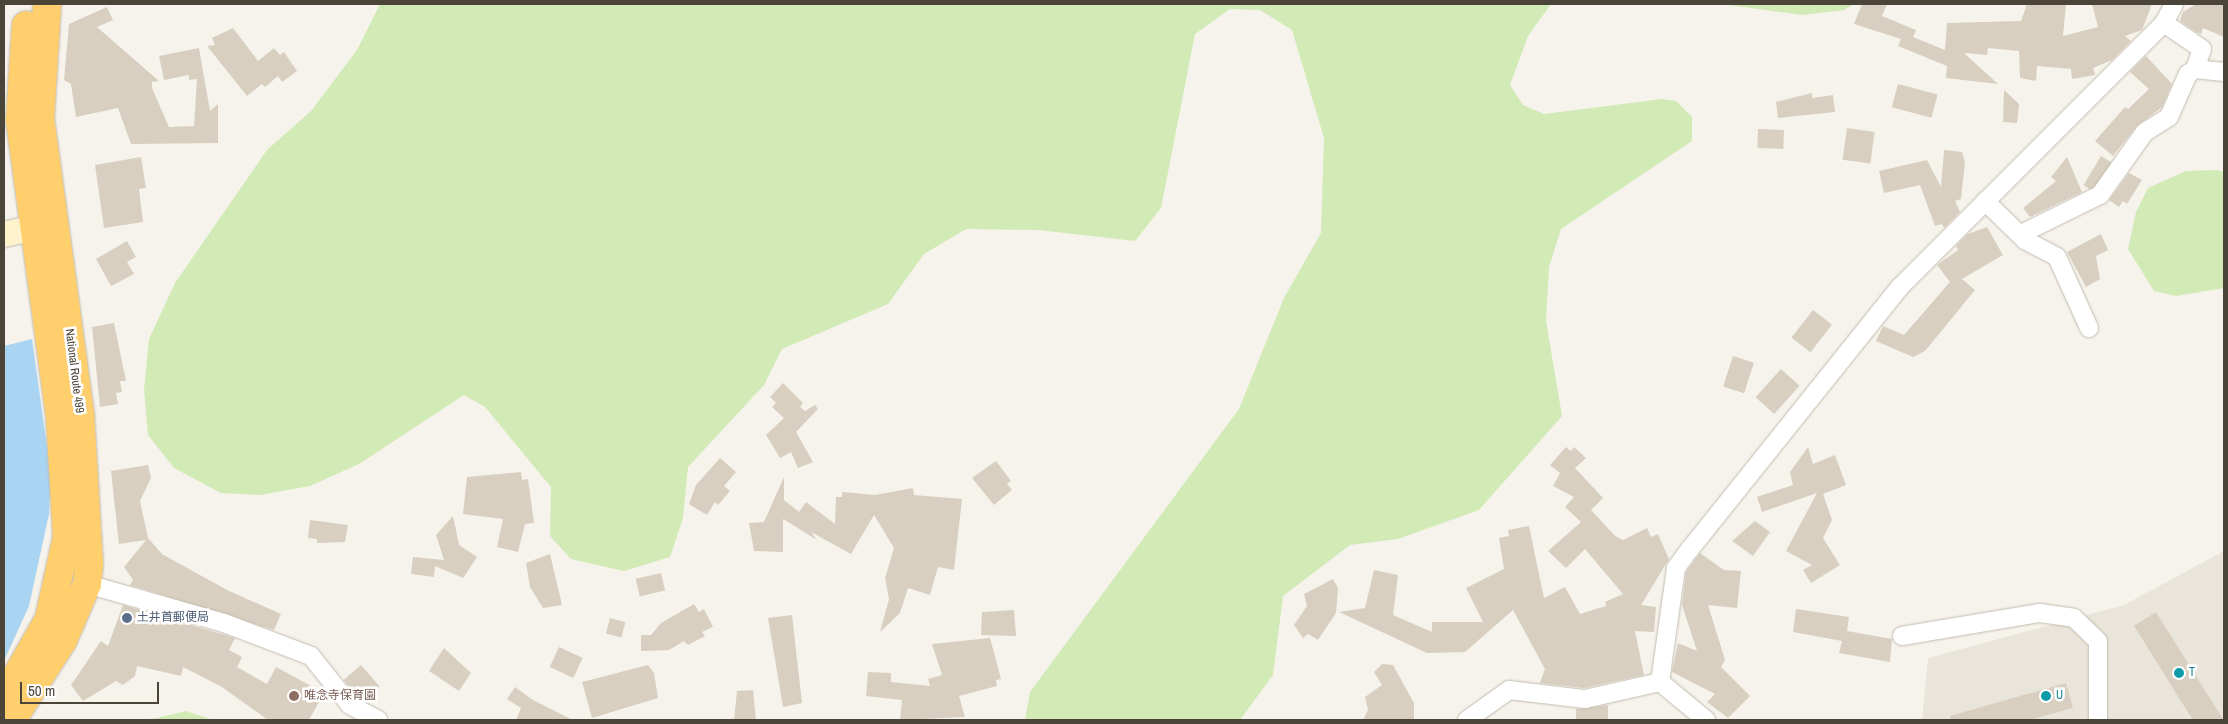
<!DOCTYPE html>
<html>
<head>
<meta charset="utf-8">
<style>
	body { margin:0 }
	#map { position:relative; width:2228px; height:724px; overflow:hidden; background:#f6f3ec; font-family:"Archivo Narrow","Noto Sans JP",sans-serif }
	div>[style] { position:absolute }
	[style*='--x'] { left:calc(var(--x)*1px); top:calc(var(--y)*1px); width:calc(var(--w)*1px); rotate:calc(var(--a)*1deg) }
	.residential>* { inset:0; background:#eae5da }
	.green>* { inset:0; background:#d2eab5 }
	.water>* { inset:0; background:#a9d4f2 }
	.building>* { inset:0; background:#d8cfc1; transform-origin:0 0 }
	.roads { filter:drop-shadow(0 0 1px #c2bbae) drop-shadow(0 0 1px #c2bbae) }
	.street>* { height:18px; margin:-9px; padding:0 9px; transform-origin:9px; border-radius:9px; background:#fff }
	.secondary>* { height:25px; margin:-12.5px; padding:0 12.5px; transform-origin:12.5px; border-radius:12.5px; background:#fff3cd }
	.highway>* { height:28px; margin:-14px; padding:0 14px; transform-origin:14px; border-radius:14px; background:#ffcf6e }
	.dots>* { width:14px; height:14px; translate:-50% -50%; box-sizing:border-box; border:2px solid #fff; border-radius:50% }
	span { translate:-50% -50%; white-space:nowrap; text-align:center; line-height:1.15; -webkit-text-stroke:5px #fff; paint-order:stroke }
	.street-label { font-size:12px; color:#4b4439 }
	.service-label { font-size:12px; color:#4e5e75 }
	.left { translate:0 -50%; text-align:left }
	.culture-label { font-size:12px; color:#0d838f }
	.education-label { font-size:12px; color:#785e54 }
	.frame { position:absolute; inset:0; border:5px solid #4b4439; pointer-events:none }
	.scale { position:absolute; left:20px; top:682px; width:139px; height:22px; box-sizing:border-box; border:2px solid #4b4439; border-top:0; padding-left:6px; font-size:15px; line-height:18px; white-space:nowrap; color:#4b4439; -webkit-text-stroke:4px #fff; paint-order:stroke }
</style>
</head>
<body>
<div id="map">
	<div class="residential">
		<i style="clip-path:polygon(2224px 551px,2224px 720px,1922px 720px,1928px 658px,2124px 605px)"></i>
	</div>
	<div class="green">
		<i style="clip-path:polygon(380px 4px,1551px 4px,1528px 36px,1510px 85px,1523px 105px,1544px 114px,1662px 99px,1676px 101px,1692px 117px,1692px 141px,1561px 229px,1549px 267px,1546px 321px,1562px 416px,1479px 510px,1398px 539px,1350px 545px,1283px 596px,1273px 675px,1240px 720px,1025px 720px,1030px 692px,1239px 409px,1284px 298px,1321px 233px,1324px 138px,1292px 30px,1260px 10px,1230px 9px,1195px 34px,1161px 208px,1135px 241px,1038px 230px,966px 229px,924px 254px,888px 304px,782px 349px,764px 385px,688px 467px,683px 518px,670px 557px,624px 571px,571px 559px,550px 536px,551px 487px,485px 407px,464px 395px,359px 464px,310px 486px,260px 495px,221px 493px,174px 468px,148px 435px,144px 390px,149px 339px,175px 283px,267px 150px,311px 111px,357px 50px)"></i>
		<i style="clip-path:polygon(1722px 4px,1854px 4px,1844px 10px,1802px 15px)"></i>
		<i style="clip-path:polygon(2217px 170px,2224px 172px,2224px 288px,2176px 296px,2154px 291px,2128px 249px,2136px 212px,2148px 188px,2186px 171px)"></i>
		<i style="clip-path:polygon(186px 711px,213px 720px,143px 720px,157px 718px)"></i>
	</div>
	<div class="water">
		<i style="clip-path:polygon(32px 339px,51px 476px,49px 514px,29px 606px,4px 661px,4px 346px)"></i>
	</div>
	<div class="building">
		<i style="clip-path:polygon(1862px 4px,1887px 4px,1882px 16px,1916px 30px,1913px 37px,1945px 50px,1947px 23px,2021px 21px,2027px 4px,2066px 4px,2063px 36px,2098px 27px,2092px 4px,2152px 4px,2142px 30px,2125px 36px,2131px 41px,2112px 60px,2093px 68px,2095px 75px,2072px 79px,2071px 69px,2037px 66px,2036px 81px,2020px 78px,2019px 51px,1988px 48px,1987px 55px,1964px 53px,1998px 84px,1946px 78px,1947px 66px,1898px 46px,1901px 39px,1854px 24px)"></i>
		<i style="clip-path:polygon(2196px 4px,2224px 4px,2224px 37px,2203px 28px,2201px 34px,2196px 32px,2180px 21px,2183px 12px)"></i>
		<i style="clip-path:polygon(107px 7px,113px 20px,97px 27px,159px 81px,152px 82px,152px 88px,169px 127px,194px 126px,197px 79px,189px 80px,189px 75px,164px 80px,159px 56px,199px 48px,210px 111px,218px 104px,218px 143px,131px 144px,118px 108px,76px 117px,71px 84px,64px 80px,69px 24px)"></i>
		<i style="clip-path:polygon(233px 28px,258px 61px,274px 48px,280px 55px,284px 52px,297px 71px,282px 82px,278px 76px,265px 87px,262px 84px,247px 96px,207px 46px,215px 45px,212px 38px)"></i>
		<i style="clip-path:polygon(2146px 56px,2172px 84px,2162px 107px,2137px 126px,2113px 156px,2095px 141px,2125px 107px,2128px 109px,2149px 89px,2130px 72px)"></i>
		<i style="left:1898px;top:84px;width:41px;height:24px;rotate:15deg"></i>
		<i style="clip-path:polygon(2004px 90px,2019px 104px,2017px 123px,2003px 122px)"></i>
		<i style="clip-path:polygon(1812px 93px,1812px 98px,1833px 95px,1835px 112px,1778px 118px,1776px 102px)"></i>
		<i style="left:1847px;top:128px;width:28px;height:32px;rotate:8deg"></i>
		<i style="left:1758px;top:129px;width:26px;height:19px;rotate:2deg"></i>
		<i style="clip-path:polygon(1944px 150px,1962px 152px,1965px 162px,1961px 199px,1955px 201px,1960px 212px,1944px 228px,1942px 224px,1935px 226px,1920px 185px,1884px 193px,1879px 171px,1927px 160px,1941px 187px)"></i>
		<i style="left:2101px;top:156px;width:12px;height:34px;rotate:31deg"></i>
		<i style="clip-path:polygon(141px 157px,146px 188px,139px 189px,143px 222px,104px 228px,95px 165px)"></i>
		<i style="clip-path:polygon(2067px 157px,2082px 192px,2030px 217px,2023px 208px,2056px 181px,2051px 177px)"></i>
		<i style="clip-path:polygon(2129px 173px,2142px 180px,2127px 204px,2123px 201px,2119px 207px,2109px 200px)"></i>
		<i style="clip-path:polygon(1987px 227px,2003px 255px,1962px 279px,1975px 290px,1925px 351px,1913px 357px,1876px 341px,1883px 326px,1904px 335px,1950px 282px,1937px 265px,1958px 250px,1956px 246px,1968px 234px)"></i>
		<i style="clip-path:polygon(2101px 234px,2108px 250px,2096px 256px,2100px 279px,2086px 287px,2067px 252px)"></i>
		<i style="clip-path:polygon(127px 241px,136px 257px,127px 262px,134px 274px,111px 286px,96px 259px)"></i>
		<i style="left:1813px;top:310px;width:24px;height:35px;rotate:38deg"></i>
		<i style="clip-path:polygon(114px 323px,126px 381px,120px 381px,122px 392px,116px 393px,118px 404px,100px 407px,92px 327px)"></i>
		<i style="left:1733px;top:356px;width:22px;height:32px;rotate:18deg"></i>
		<i style="left:1781px;top:369px;width:25px;height:38px;rotate:42deg"></i>
		<i style="clip-path:polygon(783px 383px,803px 403px,800px 407px,805px 411px,815px 405px,818px 409px,796px 432px,813px 462px,798px 468px,791px 452px,780px 458px,766px 435px,784px 418px,772px 407px,776px 403px,770px 397px)"></i>
		<i style="clip-path:polygon(1566px 447px,1571px 451px,1574px 447px,1586px 458px,1575px 468px,1603px 498px,1591px 510px,1615px 536px,1623px 540px,1647px 528px,1651px 537px,1658px 534px,1669px 559px,1641px 605px,1656px 607px,1654px 632px,1635px 631px,1644px 675px,1584px 688px,1540px 683px,1545px 669px,1513px 610px,1465px 652px,1427px 653px,1339px 612px,1365px 608px,1374px 570px,1398px 575px,1393px 615px,1432px 632px,1432px 622px,1483px 622px,1466px 588px,1504px 569px,1499px 538px,1509px 536px,1508px 530px,1529px 526px,1544px 598px,1565px 587px,1580px 614px,1606px 606px,1605px 602px,1623px 594px,1585px 549px,1566px 568px,1548px 551px,1581px 522px,1565px 507px,1574px 497px,1553px 486px,1560px 473px,1550px 465px)"></i>
		<i style="clip-path:polygon(1808px 447px,1813px 464px,1835px 455px,1846px 485px,1823px 494px,1832px 520px,1823px 538px,1840px 565px,1811px 583px,1803px 570px,1812px 565px,1786px 551px,1817px 493px,1762px 512px,1757px 497px,1793px 485px,1790px 472px)"></i>
		<i style="clip-path:polygon(720px 458px,736px 472px,724px 486px,730px 491px,718px 505px,715px 502px,707px 515px,689px 504px,696px 485px)"></i>
		<i style="clip-path:polygon(996px 461px,1011px 481px,1007px 484px,1012px 490px,994px 505px,972px 478px)"></i>
		<i style="clip-path:polygon(148px 465px,151px 478px,140px 501px,148px 538px,162px 554px,227px 590px,281px 614px,274px 630px,130px 585px,133px 580px,124px 567px,146px 540px,119px 544px,111px 471px)"></i>
		<i style="clip-path:polygon(521px 472px,522px 480px,528px 479px,534px 523px,525px 524px,518px 552px,497px 547px,503px 519px,463px 514px,467px 477px)"></i>
		<i style="clip-path:polygon(784px 477px,784px 500px,799px 512px,806px 502px,835px 524px,836px 497px,842px 497px,842px 492px,875px 495px,913px 488px,914px 495px,962px 499px,954px 570px,938px 567px,930px 595px,908px 588px,900px 613px,880px 632px,889px 599px,885px 578px,894px 548px,874px 515px,851px 554px,811px 532px,817px 540px,783px 519px,783px 552px,754px 551px,749px 523px,764px 522px)"></i>
		<i style="clip-path:polygon(453px 516px,459px 545px,477px 557px,463px 578px,435px 566px,434px 577px,411px 574px,413px 557px,444px 560px,436px 535px)"></i>
		<i style="clip-path:polygon(310px 520px,348px 525px,345px 542px,317px 543px,317px 539px,308px 538px)"></i>
		<i style="clip-path:polygon(1755px 521px,1770px 532px,1753px 556px,1732px 541px)"></i>
		<i style="clip-path:polygon(1700px 553px,1724px 570px,1741px 571px,1737px 608px,1708px 605px,1725px 660px,1721px 667px,1750px 696px,1728px 718px,1707px 702px,1715px 694px,1672px 672px,1678px 643px,1697px 651px,1682px 605px,1686px 572px)"></i>
		<i style="clip-path:polygon(550px 554px,562px 605px,543px 608px,530px 587px,526px 563px)"></i>
		<i style="left:661px;top:573px;width:18px;height:26px;rotate:77deg"></i>
		<i style="clip-path:polygon(1333px 579px,1338px 588px,1336px 613px,1318px 640px,1308px 634px,1303px 638px,1294px 625px,1307px 606px,1304px 594px)"></i>
		<i style="clip-path:polygon(694px 604px,699px 612px,704px 609px,713px 627px,702px 632px,705px 636px,688px 645px,684px 641px,669px 650px,641px 651px,641px 635px,651px 635px,661px 623px)"></i>
		<i style="clip-path:polygon(123px 605px,235px 638px,229px 650px,242px 657px,237px 667px,267px 684px,276px 667px,324px 693px,309px 720px,268px 720px,222px 687px,183px 667px,181px 676px,137px 666px,135px 676px,123px 685px,116px 681px,83px 701px,71px 685px,101px 641px,108px 646px)"></i>
		<i style="clip-path:polygon(1796px 609px,1849px 617px,1847px 631px,1892px 639px,1890px 662px,1839px 653px,1842px 641px,1793px 632px)"></i>
		<i style="clip-path:polygon(1014px 610px,1016px 636px,981px 635px,982px 612px)"></i>
		<i style="left:2156px;top:612px;width:128px;height:26px;rotate:58deg"></i>
		<i style="clip-path:polygon(792px 615px,802px 703px,783px 707px,768px 618px)"></i>
		<i style="left:610px;top:618px;width:16px;height:16px;rotate:15deg"></i>
		<i style="clip-path:polygon(990px 638px,1001px 679px,996px 680px,997px 686px,959px 696px,965px 717px,900px 720px,902px 700px,866px 696px,868px 672px,891px 673px,891px 682px,930px 686px,928px 679px,942px 675px,932px 644px)"></i>
		<i style="left:559px;top:647px;width:26px;height:22px;rotate:25deg"></i>
		<i style="clip-path:polygon(444px 648px,471px 673px,459px 691px,429px 671px)"></i>
		<i style="clip-path:polygon(1382px 664px,1393px 665px,1414px 703px,1414px 720px,1363px 720px,1368px 710px,1365px 697px,1382px 685px,1374px 672px)"></i>
		<i style="left:361px;top:665px;width:28px;height:23px;rotate:49deg"></i>
		<i style="clip-path:polygon(648px 665px,654px 673px,658px 698px,592px 718px,582px 682px)"></i>
		<i style="clip-path:polygon(2066px 683px,2073px 708px,2029px 720px,1950px 720px,1950px 716px)"></i>
		<i style="clip-path:polygon(515px 687px,533px 700px,573px 720px,516px 720px,521px 708px,507px 699px)"></i>
		<i style="clip-path:polygon(753px 690px,756px 720px,734px 720px,737px 691px)"></i>
		<i style="clip-path:polygon(1608px 705px,1608px 720px,1576px 720px,1576px 709px)"></i>
	</div>
	<div class="roads">
		<div class="street">
			<i style="--x:2164;--y:23;--w:46;--a:34.4"></i>
			<i style="--x:2202;--y:49;--w:21;--a:109"></i>
			<i style="--x:2195;--y:69;--w:29;--a:6"></i>
			<i style="--x:1985;--y:201;--w:56;--a:44.3"></i>
			<i style="--x:2025;--y:240;--w:36;--a:28"></i>
			<i style="--x:2057;--y:257;--w:78;--a:65.7"></i>
			<i style="--x:2021;--y:234;--w:88;--a:-26.3"></i>
			<i style="--x:2100;--y:195;--w:77;--a:-54.5"></i>
			<i style="--x:2145;--y:132;--w:28;--a:-32"></i>
			<i style="--x:2169;--y:117;--w:47;--a:-66.2"></i>
			<i style="--x:2188;--y:74;--w:9;--a:-36"></i>
			<i style="--x:87;--y:584;--w:142;--a:15.9"></i>
			<i style="--x:224;--y:623;--w:93;--a:20.8"></i>
			<i style="--x:311;--y:656;--w:63;--a:51.5"></i>
			<i style="--x:350;--y:705;--w:32;--a:28"></i>
			<i style="--x:1902;--y:636;--w:140;--a:-9.5"></i>
			<i style="--x:2040;--y:613;--w:34;--a:8"></i>
			<i style="--x:2074;--y:618;--w:33;--a:44"></i>
			<i style="--x:2098;--y:641;--w:79;--a:90"></i>
			<i style="--x:1660;--y:682;--w:115;--a:-82"></i>
			<i style="--x:1676;--y:568;--w:24;--a:-54"></i>
			<i style="--x:1690;--y:549;--w:336;--a:-51.3"></i>
			<i style="--x:1900;--y:287;--w:373;--a:-45"></i>
			<i style="--x:2164;--y:23;--w:21;--a:-62"></i>
			<i style="--x:1467;--y:720;--w:52;--a:-35.5"></i>
			<i style="--x:1509;--y:690;--w:77;--a:6.8"></i>
			<i style="--x:1585;--y:699;--w:77;--a:-12.8"></i>
			<i style="--x:1660;--y:682;--w:60;--a:39.6"></i>
		</div>
		<div class="secondary">
			<i style="--x:4;--y:234;--w:48;--a:-13.2"></i>
		</div>
		<div class="highway">
			<i style="--x:4;--y:698;--w:91;--a:-60.3"></i>
			<i style="--x:49;--y:619;--w:84;--a:-77.6"></i>
			<i style="--x:67;--y:537;--w:121;--a:-93.3"></i>
			<i style="--x:60;--y:416;--w:298;--a:-97.7"></i>
			<i style="--x:20;--y:121;--w:96;--a:-86.4"></i>
			<i style="--x:12;--y:720;--w:95;--a:-57.5"></i>
			<i style="--x:63;--y:640;--w:61;--a:-66.8"></i>
			<i style="--x:87;--y:584;--w:20;--a:-84"></i>
			<i style="--x:89;--y:564;--w:150;--a:-93.4"></i>
			<i style="--x:80;--y:414;--w:297;--a:-97.7"></i>
			<i style="--x:40;--y:120;--w:116;--a:-86.5"></i>
		</div>
	</div>
	<div class="dots">
		<i style="left:127px;top:618px;background:#5c6f8a"></i>
		<i style="left:2179px;top:673px;background:#0f9aa8"></i>
		<i style="left:294px;top:696px;background:#8d6e63"></i>
		<i style="left:2046px;top:696px;background:#0f9aa8"></i>
	</div>
	<div class="street-label">
		<span style="left:74px;top:371px;rotate:83deg">National Route 499</span>
	</div>
	<div class="service-label">
		<span class="left" style="left:137px;top:618px">土井首郵便局</span>
	</div>
	<div class="culture-label">
		<span class="left" style="left:2189px;top:673px">T</span>
		<span class="left" style="left:2056px;top:696px">U</span>
	</div>
	<div class="education-label">
		<span class="left" style="left:304px;top:696px">唯念寺保育園</span>
	</div>
	<div class="frame"></div>
	<div class="scale">50 m</div>
</div>
</body>
</html>
